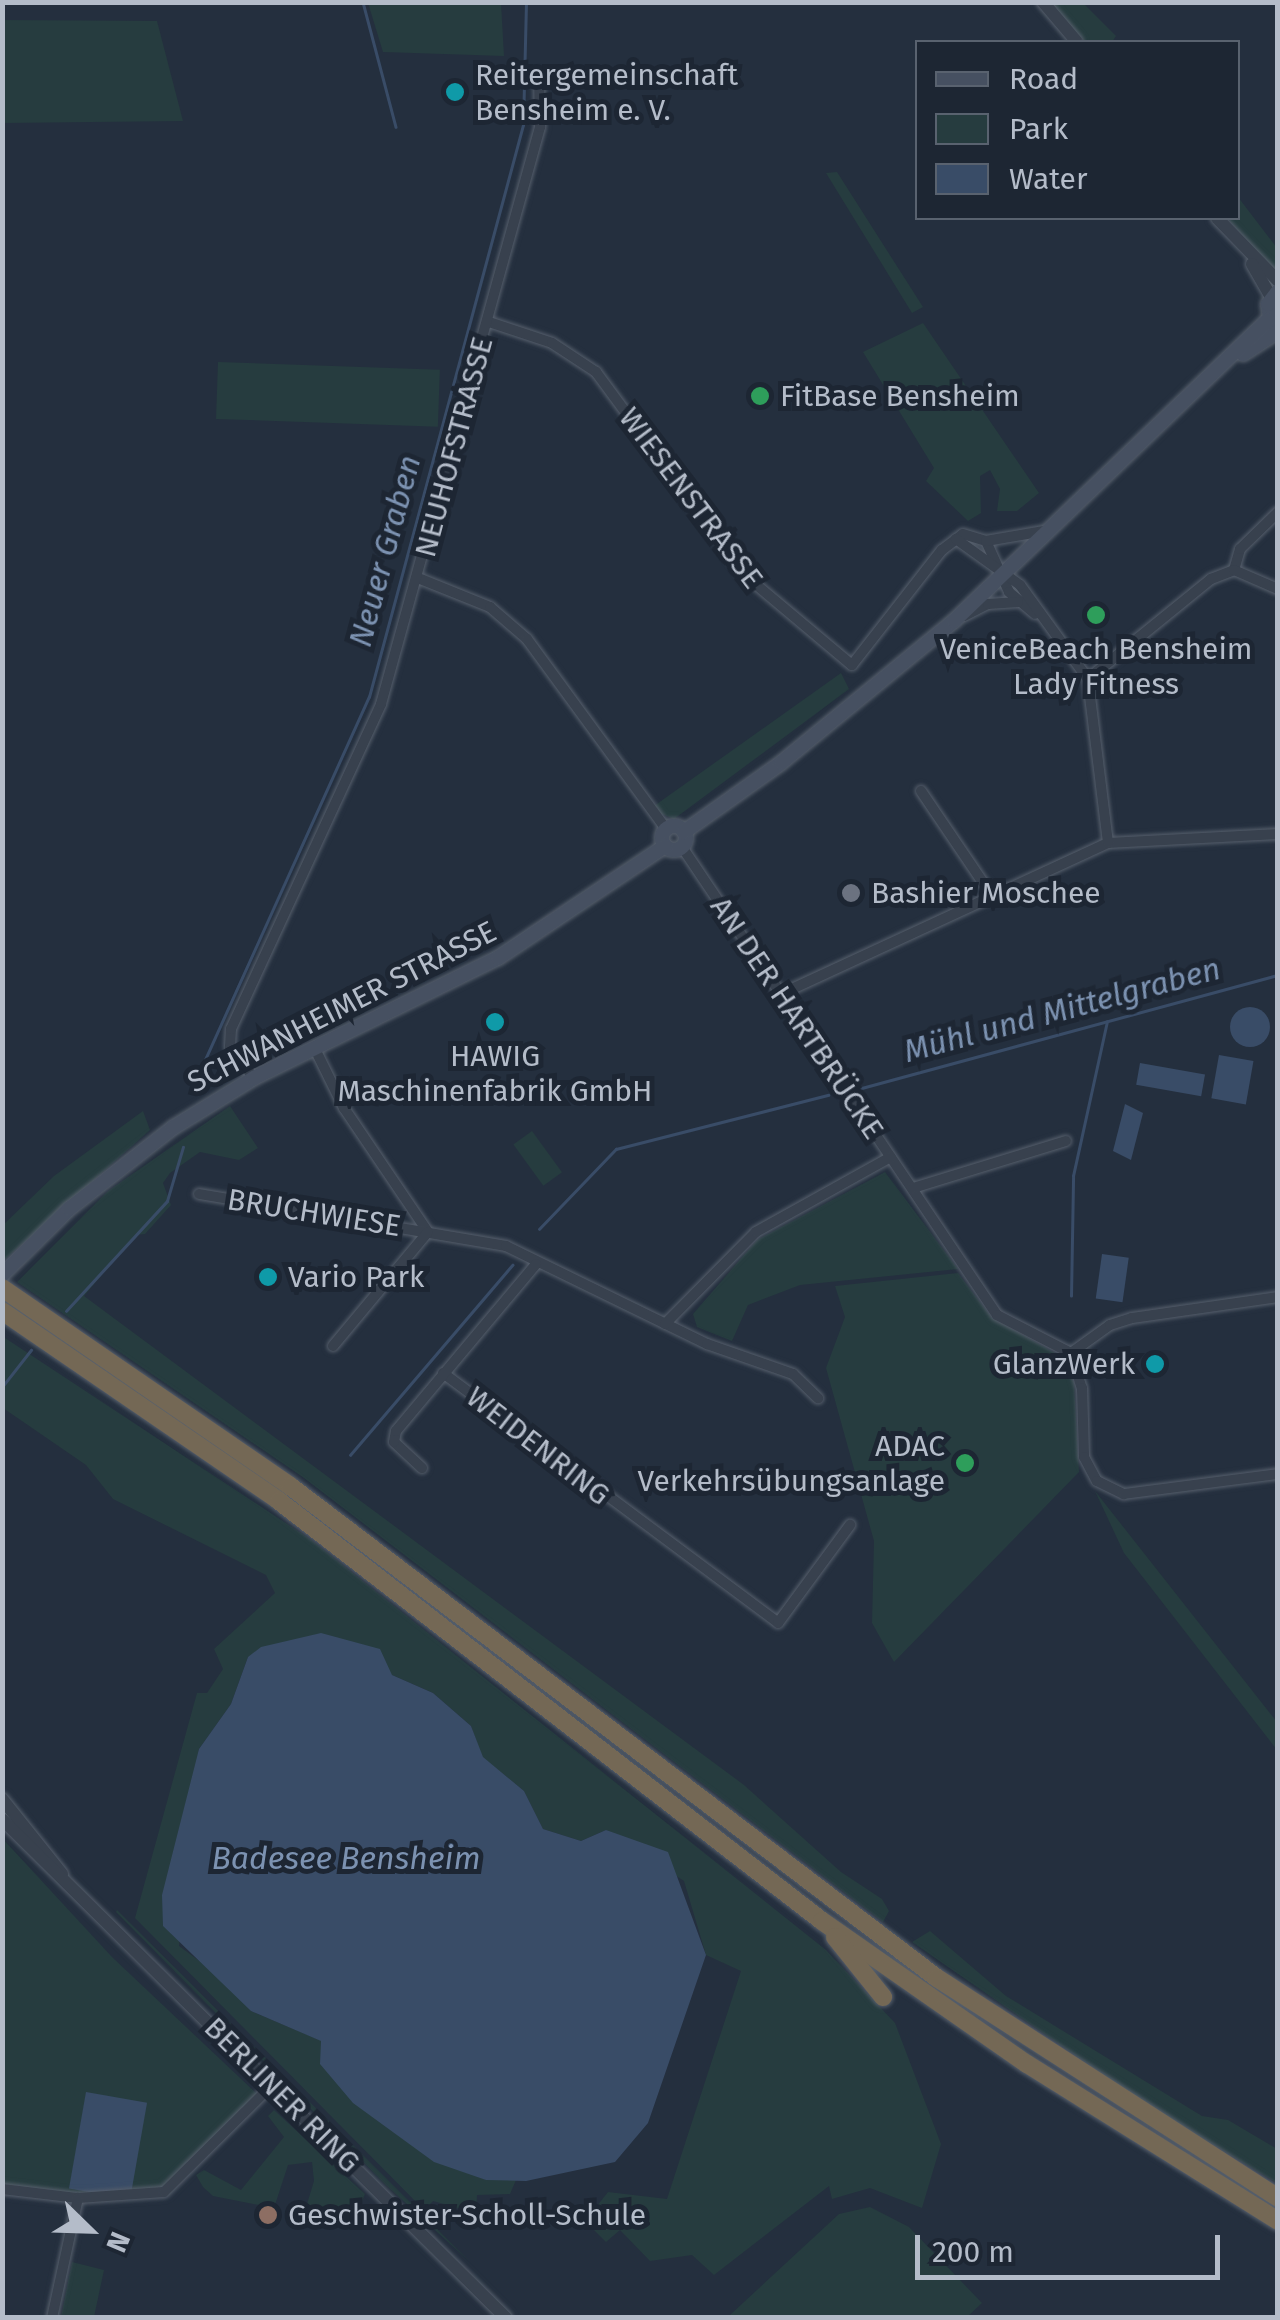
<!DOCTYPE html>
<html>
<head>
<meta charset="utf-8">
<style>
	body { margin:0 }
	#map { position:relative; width:1280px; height:2320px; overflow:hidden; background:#242f3e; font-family:"Fira Sans",sans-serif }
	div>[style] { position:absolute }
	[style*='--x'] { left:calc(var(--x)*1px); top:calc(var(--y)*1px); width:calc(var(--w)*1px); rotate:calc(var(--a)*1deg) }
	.green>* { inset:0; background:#263c3f; transform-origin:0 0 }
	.water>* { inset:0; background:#394c67; transform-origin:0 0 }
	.round { border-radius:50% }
	.stream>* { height:2.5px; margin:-1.25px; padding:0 1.25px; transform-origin:1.25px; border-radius:1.25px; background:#394c67 }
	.roads { filter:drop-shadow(0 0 2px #565f6c) drop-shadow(0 0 2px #565f6c) }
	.minor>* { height:10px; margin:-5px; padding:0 5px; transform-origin:5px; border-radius:5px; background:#38414e }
	.tertiary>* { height:12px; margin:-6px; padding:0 6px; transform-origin:6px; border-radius:6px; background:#38414e }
	.secondary>* { height:14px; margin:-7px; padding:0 7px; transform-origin:7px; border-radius:7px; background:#465061 }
	.secondary>.ring { margin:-7px; padding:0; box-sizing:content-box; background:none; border:14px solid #465061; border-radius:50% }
	.motorway>* { height:18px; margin:-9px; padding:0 9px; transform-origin:9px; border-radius:9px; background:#746855 }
	.dots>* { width:28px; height:28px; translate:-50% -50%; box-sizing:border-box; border:5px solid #1d2633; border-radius:50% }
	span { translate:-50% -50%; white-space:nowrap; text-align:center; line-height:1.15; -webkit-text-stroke:10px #1d2633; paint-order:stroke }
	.poi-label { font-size:30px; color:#b4bcc9 }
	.left { translate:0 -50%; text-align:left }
	.right { translate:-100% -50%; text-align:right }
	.street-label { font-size:30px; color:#b4bcc9 }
	.water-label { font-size:32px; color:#7c92b1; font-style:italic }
	.frame { position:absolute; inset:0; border:5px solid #b4bcc9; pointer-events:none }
	.legend { position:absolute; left:915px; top:40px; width:325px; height:180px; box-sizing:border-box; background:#1d2633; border:2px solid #59626f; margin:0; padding:12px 18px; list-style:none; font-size:30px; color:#b4bcc9 }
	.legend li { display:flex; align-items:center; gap:20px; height:50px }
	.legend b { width:50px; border:2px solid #59626f }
	.north { position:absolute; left:40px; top:2180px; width:100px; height:100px; -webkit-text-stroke:8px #1d2633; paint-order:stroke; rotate:113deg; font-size:28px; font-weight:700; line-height:40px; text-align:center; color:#b4bcc9 }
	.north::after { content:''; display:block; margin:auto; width:35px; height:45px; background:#b4bcc9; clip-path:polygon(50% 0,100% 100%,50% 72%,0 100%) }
	.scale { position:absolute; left:915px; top:2235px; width:305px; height:45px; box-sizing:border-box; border:5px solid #b4bcc9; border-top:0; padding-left:12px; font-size:30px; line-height:35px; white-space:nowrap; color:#b4bcc9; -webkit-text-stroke:8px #1d2633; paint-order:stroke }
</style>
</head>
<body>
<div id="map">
	<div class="green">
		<i style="clip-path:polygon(368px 3px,501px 3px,504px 56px,383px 52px)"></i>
		<i style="clip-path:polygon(1051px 3px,1083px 3px,1116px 36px,1112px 42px,1084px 42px)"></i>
		<i style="clip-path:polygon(3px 20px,157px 21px,183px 121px,3px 123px)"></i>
		<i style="clip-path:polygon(837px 172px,923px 307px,912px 313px,826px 173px)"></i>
		<i style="clip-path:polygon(1238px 197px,1277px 248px,1277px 276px,1227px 218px,1238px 218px)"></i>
		<i style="clip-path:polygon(923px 323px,1039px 493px,1017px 511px,997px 511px,1000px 489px,990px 470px,980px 476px,981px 513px,968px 521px,926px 481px,934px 468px,863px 352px)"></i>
		<i style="left:218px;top:362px;width:222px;height:57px;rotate:2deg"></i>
		<i style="clip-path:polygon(841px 673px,849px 689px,674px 819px,659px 813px,654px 806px)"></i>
		<i style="clip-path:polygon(230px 1106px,258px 1148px,239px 1160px,200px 1152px,170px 1173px,163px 1183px,171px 1205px,145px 1234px,135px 1235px,84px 1296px,744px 1785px,841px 1872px,882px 1899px,889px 1911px,883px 1922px,304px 1478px,17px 1282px,108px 1191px)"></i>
		<i style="clip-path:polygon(143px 1111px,150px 1130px,3px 1261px,3px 1225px,54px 1176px)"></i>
		<i style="left:532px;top:1131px;width:51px;height:23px;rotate:54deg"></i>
		<i style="clip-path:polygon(885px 1172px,958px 1269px,800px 1285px,748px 1305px,732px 1341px,697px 1327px,693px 1314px,757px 1240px)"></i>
		<i style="clip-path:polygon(958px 1273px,992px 1318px,1055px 1353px,1074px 1382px,1079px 1472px,894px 1662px,872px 1623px,874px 1541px,826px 1368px,845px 1317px,835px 1286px)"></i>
		<i style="clip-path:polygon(2px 1336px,310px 1539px,826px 1950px,895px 2023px,941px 2144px,922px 2208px,870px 2188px,832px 2199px,829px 2186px,714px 2275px,692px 2255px,650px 2261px,620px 2230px,606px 2242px,585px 2221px,608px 2192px,667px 2199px,741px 1971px,706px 1955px,684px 1881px,606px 1830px,581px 1841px,543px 1829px,524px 1791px,482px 1757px,471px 1726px,433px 1693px,392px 1675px,248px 1657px,231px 1704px,199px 1749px,179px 1946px,224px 1979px,251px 2011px,322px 2041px,486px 2180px,516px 2180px,510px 2194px,477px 2195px,476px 2213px,433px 2201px,424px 2210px,135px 1918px,197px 1693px,207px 1693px,223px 1669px,214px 1649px,275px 1593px,266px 1575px,113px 1499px,86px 1465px,3px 1408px)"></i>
		<i style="clip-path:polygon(1095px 1491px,1277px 1722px,1277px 1750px,1124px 1553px)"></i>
		<i style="clip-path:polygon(3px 1839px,112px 1957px,257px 2094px,164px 2192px,97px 2197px,3px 2184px)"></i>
		<i style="clip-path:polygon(116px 1912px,117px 1910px,471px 2263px,387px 2186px)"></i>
		<i style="clip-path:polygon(930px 1931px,1006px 1996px,1202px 2116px,1228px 2120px,1277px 2149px,1277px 2183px,1147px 2105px,912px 1942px)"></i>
		<i style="clip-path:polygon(274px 2110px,365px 2194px,352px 2225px,304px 2214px,314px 2181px,312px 2162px,288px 2165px,274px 2208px,213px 2196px,203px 2187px,196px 2175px,204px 2170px,241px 2190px,284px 2137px,268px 2116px)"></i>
		<i style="clip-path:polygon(870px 2207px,909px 2227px,982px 2303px,967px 2317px,730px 2315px,839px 2214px)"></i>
		<i style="clip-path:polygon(72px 2262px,104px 2270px,94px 2317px,61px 2317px)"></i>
	</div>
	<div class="water">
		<i class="round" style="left:1230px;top:1007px;width:40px;height:40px"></i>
		<i style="left:1219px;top:1055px;width:35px;height:44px;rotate:10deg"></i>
		<i style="left:1140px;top:1063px;width:66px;height:22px;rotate:10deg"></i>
		<i style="clip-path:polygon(1125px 1104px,1143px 1113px,1131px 1160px,1113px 1151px)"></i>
		<i style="left:1102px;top:1254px;width:27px;height:45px;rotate:8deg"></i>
		<i style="clip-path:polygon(321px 1633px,380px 1649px,392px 1675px,433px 1693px,471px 1726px,483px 1757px,524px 1791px,543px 1829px,581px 1841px,606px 1830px,668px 1852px,706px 1955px,648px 2123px,615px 2162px,526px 2181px,486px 2180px,434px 2162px,353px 2103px,320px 2064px,321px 2041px,251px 2011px,163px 1926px,162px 1895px,199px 1749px,231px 1704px,248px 1657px,261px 1647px)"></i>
		<i style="left:86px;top:2092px;width:62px;height:98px;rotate:10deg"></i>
	</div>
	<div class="stream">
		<i style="--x:363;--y:2;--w:129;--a:75.2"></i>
		<i style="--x:194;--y:1084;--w:425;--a:-65.7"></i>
		<i style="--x:369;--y:697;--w:592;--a:-74.93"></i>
		<i style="--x:523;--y:125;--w:123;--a:-88.6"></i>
		<i style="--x:858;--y:1089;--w:435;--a:-15.2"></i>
		<i style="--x:539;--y:1229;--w:111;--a:-46.1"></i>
		<i style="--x:616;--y:1149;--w:219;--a:-14.3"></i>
		<i style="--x:1071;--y:1296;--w:120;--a:-89"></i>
		<i style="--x:1073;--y:1176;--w:158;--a:-77.6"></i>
		<i style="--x:66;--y:1311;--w:149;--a:-47.4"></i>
		<i style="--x:167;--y:1201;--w:56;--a:-73.5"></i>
		<i style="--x:2;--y:1387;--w:47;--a:-51.9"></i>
		<i style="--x:350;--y:1455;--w:250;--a:-49.5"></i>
	</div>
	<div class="roads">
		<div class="minor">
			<i style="--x:489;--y:322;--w:66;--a:18.4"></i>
			<i style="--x:552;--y:343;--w:53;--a:33.4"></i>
			<i style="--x:596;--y:372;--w:255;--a:53.6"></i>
			<i style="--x:747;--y:577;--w:137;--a:40"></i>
			<i style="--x:852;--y:665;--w:146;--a:-52"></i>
			<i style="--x:942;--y:550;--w:26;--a:-37"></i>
			<i style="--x:963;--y:534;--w:24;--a:17"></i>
			<i style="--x:986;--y:541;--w:56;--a:65.7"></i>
			<i style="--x:1009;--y:592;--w:34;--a:40"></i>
			<i style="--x:986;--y:541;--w:59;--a:-9.8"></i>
			<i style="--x:1234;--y:570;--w:22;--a:-74"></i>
			<i style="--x:1240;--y:549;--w:53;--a:-44.2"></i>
			<i style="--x:418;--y:578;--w:78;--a:21.9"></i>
			<i style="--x:490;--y:607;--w:49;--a:40.9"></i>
			<i style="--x:527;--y:639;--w:237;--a:53.8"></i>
			<i style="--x:964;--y:616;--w:27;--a:-27"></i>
			<i style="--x:988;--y:604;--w:30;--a:-4"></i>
			<i style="--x:1088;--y:679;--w:159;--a:-39.1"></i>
			<i style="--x:1211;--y:579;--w:25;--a:-21"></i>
			<i style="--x:1234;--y:570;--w:48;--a:23.4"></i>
			<i style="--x:921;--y:791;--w:130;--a:55.9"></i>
			<i style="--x:1108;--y:843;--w:170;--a:-3"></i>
			<i style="--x:682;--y:847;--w:564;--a:56.06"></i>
			<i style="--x:997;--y:1315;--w:83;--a:27.2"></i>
			<i style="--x:1071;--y:1353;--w:37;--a:73"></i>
			<i style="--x:1082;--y:1388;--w:69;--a:88.3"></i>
			<i style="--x:1084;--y:1457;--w:27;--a:62"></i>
			<i style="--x:1097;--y:1481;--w:30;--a:26"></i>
			<i style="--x:1124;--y:1494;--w:155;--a:-7.4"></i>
			<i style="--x:781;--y:994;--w:360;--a:-24.8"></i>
			<i style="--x:1108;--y:843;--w:165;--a:-97"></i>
			<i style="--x:1088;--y:679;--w:116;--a:-125.9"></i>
			<i style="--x:1020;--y:585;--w:79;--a:-144.3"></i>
			<i style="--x:315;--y:1049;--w:66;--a:63.8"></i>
			<i style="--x:344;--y:1108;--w:150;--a:55.9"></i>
			<i style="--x:254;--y:1078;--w:39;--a:-128"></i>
			<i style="--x:230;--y:1047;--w:18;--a:-87"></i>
			<i style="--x:231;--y:1029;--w:358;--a:-65.2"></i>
			<i style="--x:381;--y:704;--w:599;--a:-74.59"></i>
			<i style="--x:540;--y:127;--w:51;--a:-91.1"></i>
			<i style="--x:913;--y:1188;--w:160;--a:-17.1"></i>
			<i style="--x:199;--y:1194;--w:311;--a:9.6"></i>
			<i style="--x:506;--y:1246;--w:224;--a:26"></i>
			<i style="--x:707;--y:1344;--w:91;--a:19.2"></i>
			<i style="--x:793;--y:1374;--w:35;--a:44"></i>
			<i style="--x:665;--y:1324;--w:129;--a:-45.3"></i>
			<i style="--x:756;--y:1232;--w:154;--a:-29.1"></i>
			<i style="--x:333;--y:1346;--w:148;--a:-50.2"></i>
			<i style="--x:1071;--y:1353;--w:48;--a:-35.7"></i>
			<i style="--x:1110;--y:1325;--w:23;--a:-18"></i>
			<i style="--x:1132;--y:1318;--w:148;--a:-8.2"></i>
			<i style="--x:443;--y:1373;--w:418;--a:36.7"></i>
			<i style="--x:778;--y:1623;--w:122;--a:-53.7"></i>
			<i style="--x:422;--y:1468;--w:38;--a:-137"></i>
			<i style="--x:394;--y:1442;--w:11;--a:-80"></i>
			<i style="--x:396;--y:1431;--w:218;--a:-50"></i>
			<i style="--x:2;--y:2189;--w:77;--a:6.8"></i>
			<i style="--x:78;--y:2198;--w:86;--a:-4"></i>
			<i style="--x:164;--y:2192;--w:152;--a:-44.7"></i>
			<i style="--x:52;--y:2318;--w:123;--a:-77.8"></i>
		</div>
		<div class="tertiary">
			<i style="--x:1043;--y:2;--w:52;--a:49.6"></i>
			<i style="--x:1217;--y:218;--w:88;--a:45.9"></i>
			<i style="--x:1252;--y:264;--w:38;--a:60"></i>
			<i style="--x:2;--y:1799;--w:96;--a:51.3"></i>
			<i style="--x:2;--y:1819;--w:709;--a:44.71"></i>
		</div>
		<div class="secondary">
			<i style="--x:1271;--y:324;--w:20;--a:-99"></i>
			<i style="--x:1268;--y:304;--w:16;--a:-52"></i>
			<i style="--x:1243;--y:354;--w:40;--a:-32.9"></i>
			<i class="ring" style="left:662px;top:826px;width:10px;height:10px"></i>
			<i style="--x:684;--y:832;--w:119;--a:-35.4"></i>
			<i style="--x:781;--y:763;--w:224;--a:-39.4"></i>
			<i style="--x:954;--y:621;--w:435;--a:-43.8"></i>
			<i style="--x:2;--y:1275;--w:94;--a:-44.6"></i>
			<i style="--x:69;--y:1209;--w:133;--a:-38"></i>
			<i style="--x:174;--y:1127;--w:94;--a:-31.5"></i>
			<i style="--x:254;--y:1078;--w:272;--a:-26.2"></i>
			<i style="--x:498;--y:958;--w:201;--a:-33.8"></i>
		</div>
		<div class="motorway">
			<i style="--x:2;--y:1288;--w:349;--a:34.5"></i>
			<i style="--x:290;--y:1486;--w:813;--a:37.25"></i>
			<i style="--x:937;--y:1978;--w:406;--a:32.8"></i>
			<i style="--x:2;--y:1311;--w:336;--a:34.4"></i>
			<i style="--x:279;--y:1501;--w:686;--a:37.72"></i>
			<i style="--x:822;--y:1921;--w:250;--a:34.9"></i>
			<i style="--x:1027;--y:2064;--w:296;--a:32"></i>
			<i style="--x:835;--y:1937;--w:77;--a:51.3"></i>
		</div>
	</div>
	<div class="dots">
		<i style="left:455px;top:92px;background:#0f9aa8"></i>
		<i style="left:760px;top:396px;background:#2e9e5b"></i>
		<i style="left:1096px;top:615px;background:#2e9e5b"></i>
		<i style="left:851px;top:893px;background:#6b7280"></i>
		<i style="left:495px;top:1022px;background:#0f9aa8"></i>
		<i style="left:268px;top:1277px;background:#0f9aa8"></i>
		<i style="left:1155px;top:1364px;background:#0f9aa8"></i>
		<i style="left:965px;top:1463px;background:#2e9e5b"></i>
		<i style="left:268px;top:2215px;background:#8d6e63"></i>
	</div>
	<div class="poi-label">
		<span class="left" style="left:475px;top:92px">Reitergemeinschaft<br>Bensheim e. V.</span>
		<span class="left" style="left:780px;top:396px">FitBase Bensheim</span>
		<span style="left:1096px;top:666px">VeniceBeach Bensheim<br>Lady Fitness</span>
		<span class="left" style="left:871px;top:893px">Bashier Moschee</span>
		<span style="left:495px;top:1073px">HAWIG<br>Maschinenfabrik GmbH</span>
		<span class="left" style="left:288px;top:1277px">Vario Park</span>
		<span class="right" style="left:1135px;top:1364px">GlanzWerk</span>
		<span class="right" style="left:945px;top:1463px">ADAC<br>Verkehrsübungsanlage</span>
		<span class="left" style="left:288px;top:2215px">Geschwister-Scholl-Schule</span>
	</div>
	<div class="street-label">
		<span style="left:454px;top:447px;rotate:-75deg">NEUHOFSTRASSE</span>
		<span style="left:691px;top:498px;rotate:53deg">WIESENSTRASSE</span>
		<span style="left:342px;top:1007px;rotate:-27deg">SCHWANHEIMER STRASSE</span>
		<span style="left:797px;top:1018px;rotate:56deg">AN DER HARTBRÜCKE</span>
		<span style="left:314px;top:1213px;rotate:9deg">BRUCHWIESE</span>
		<span style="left:538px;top:1446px;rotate:38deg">WEIDENRING</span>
		<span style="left:282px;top:2095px;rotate:45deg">BERLINER RING</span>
	</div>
	<div class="water-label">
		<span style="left:385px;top:551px;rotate:-75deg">Neuer Graben</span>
		<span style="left:1062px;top:1010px;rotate:-15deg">Mühl und Mittelgraben</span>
		<span style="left:346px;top:1858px">Badesee Bensheim</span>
	</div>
	<div class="frame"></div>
	<ul class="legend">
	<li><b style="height:12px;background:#465061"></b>Road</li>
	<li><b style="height:28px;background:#263c3f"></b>Park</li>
	<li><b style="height:28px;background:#394c67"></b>Water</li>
	</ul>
	<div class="north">N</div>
	<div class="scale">200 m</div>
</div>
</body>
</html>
